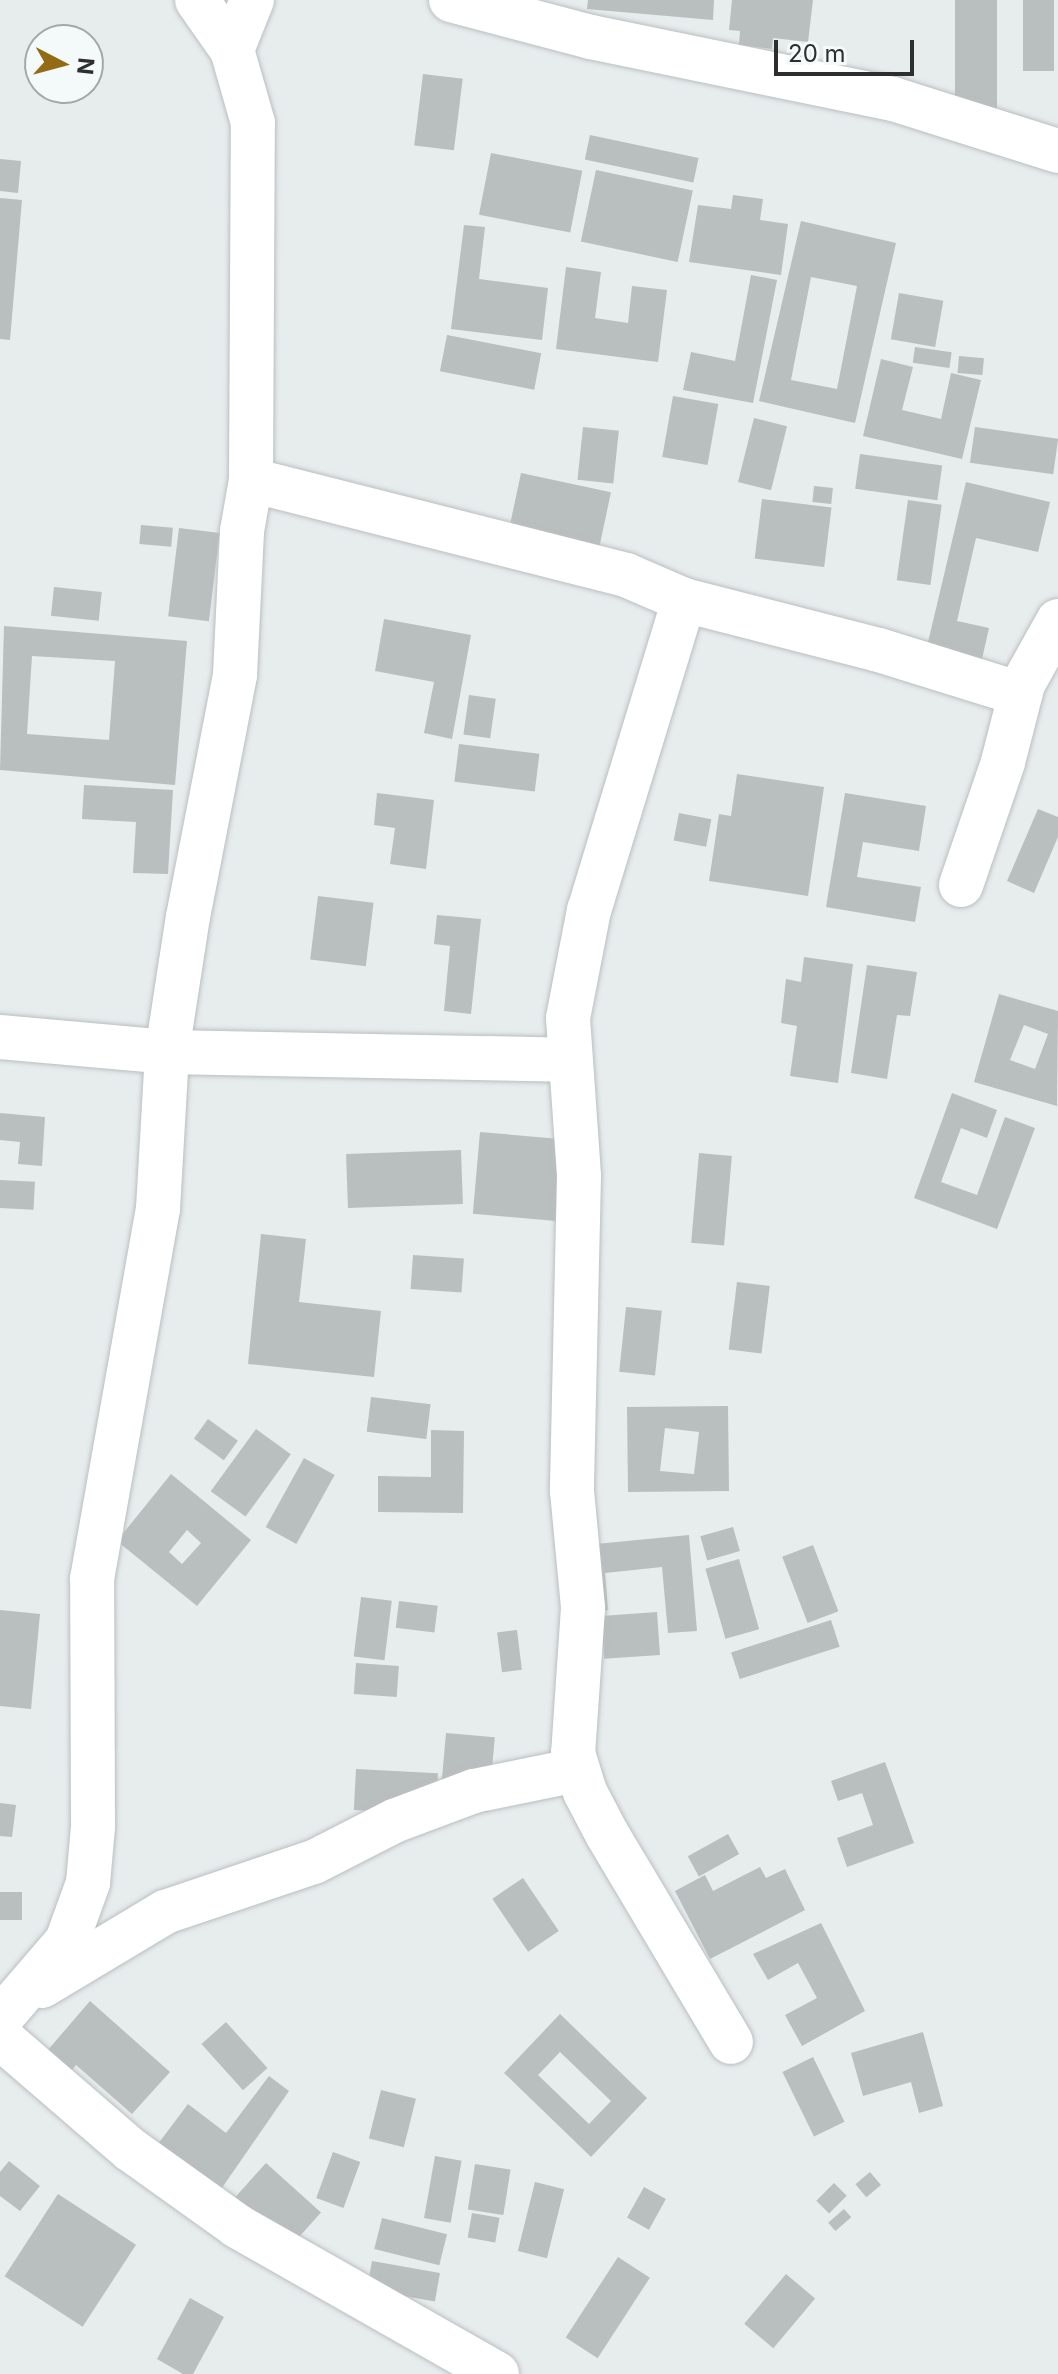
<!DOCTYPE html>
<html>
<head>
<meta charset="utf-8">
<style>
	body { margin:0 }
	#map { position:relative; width:1058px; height:2374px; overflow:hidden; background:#e7eced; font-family:Inter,sans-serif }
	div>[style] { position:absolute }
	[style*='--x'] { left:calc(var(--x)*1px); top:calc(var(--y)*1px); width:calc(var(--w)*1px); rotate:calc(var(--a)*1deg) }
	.building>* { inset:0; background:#b9bebe; transform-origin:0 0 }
	.roads { filter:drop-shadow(0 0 2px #babfc0) drop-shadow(0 0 2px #babfc0) }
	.street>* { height:44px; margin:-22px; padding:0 22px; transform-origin:22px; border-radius:22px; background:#fff }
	span { translate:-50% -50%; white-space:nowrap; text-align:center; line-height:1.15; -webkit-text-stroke:6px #f4f9fa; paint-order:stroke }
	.north { position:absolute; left:24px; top:24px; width:80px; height:80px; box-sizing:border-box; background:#f4f9fa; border:2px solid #a4a8a9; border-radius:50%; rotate:96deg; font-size:22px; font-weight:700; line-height:32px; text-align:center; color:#2d2f2f }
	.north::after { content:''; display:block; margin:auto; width:28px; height:36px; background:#946b15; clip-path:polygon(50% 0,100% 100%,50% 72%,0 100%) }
	.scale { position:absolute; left:774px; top:40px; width:140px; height:36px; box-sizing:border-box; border:4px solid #2d2f2f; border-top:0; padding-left:10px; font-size:24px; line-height:28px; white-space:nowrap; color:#2d2f2f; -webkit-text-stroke:6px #f4f9fa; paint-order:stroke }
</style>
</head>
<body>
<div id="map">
	<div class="building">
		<i style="clip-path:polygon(588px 0,714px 0,713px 20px,587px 9px)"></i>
		<i style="clip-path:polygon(732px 0,813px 0,808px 42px,773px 38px,772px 49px,739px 45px,740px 31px,729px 30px)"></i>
		<i style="left:955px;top:0;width:42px;height:110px"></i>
		<i style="left:1023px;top:0;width:31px;height:71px"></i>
		<i style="left:423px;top:74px;width:40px;height:72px;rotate:7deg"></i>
		<i style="left:590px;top:135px;width:111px;height:25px;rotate:12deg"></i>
		<i style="left:491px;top:153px;width:93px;height:63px;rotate:11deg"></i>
		<i style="clip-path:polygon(0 159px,21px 161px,18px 193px,0 191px)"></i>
		<i style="left:596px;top:170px;width:99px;height:73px;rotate:12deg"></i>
		<i style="clip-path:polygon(733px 195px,763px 199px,760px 220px,788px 224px,781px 275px,689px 262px,698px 205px,731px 209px)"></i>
		<i style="clip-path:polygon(0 198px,22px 200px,10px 340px,0 339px)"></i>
		<i style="clip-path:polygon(evenodd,801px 221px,896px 243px,855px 423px,759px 401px,801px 221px,811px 277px,857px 286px,837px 389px,791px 380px,811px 277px)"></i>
		<i style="clip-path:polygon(464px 225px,485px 227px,479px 279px,548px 288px,542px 340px,451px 329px)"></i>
		<i style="clip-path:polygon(566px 267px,601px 272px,595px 318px,628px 323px,632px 286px,667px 290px,658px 362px,556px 349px)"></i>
		<i style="clip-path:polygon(751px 275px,777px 280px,753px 403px,683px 390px,691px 352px,735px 361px)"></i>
		<i style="left:899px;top:293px;width:45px;height:47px;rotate:10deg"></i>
		<i style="left:447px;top:335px;width:96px;height:37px;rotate:11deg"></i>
		<i style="left:915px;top:347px;width:37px;height:16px;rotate:8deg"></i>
		<i style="left:959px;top:356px;width:25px;height:17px;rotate:5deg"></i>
		<i style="clip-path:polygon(881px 359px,913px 367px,902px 410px,941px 419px,951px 373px,981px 380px,962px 459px,863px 436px)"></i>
		<i style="left:673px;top:396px;width:46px;height:62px;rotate:10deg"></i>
		<i style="left:754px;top:418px;width:34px;height:66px;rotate:14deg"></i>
		<i style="left:583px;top:427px;width:36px;height:53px;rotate:6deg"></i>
		<i style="left:975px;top:427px;width:84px;height:36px;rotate:8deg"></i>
		<i style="left:860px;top:454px;width:83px;height:35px;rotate:8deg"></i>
		<i style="left:521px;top:473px;width:92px;height:60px;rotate:12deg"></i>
		<i style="clip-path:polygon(966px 482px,1050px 502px,1038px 552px,976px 538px,957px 621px,989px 628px,975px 690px,920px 676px)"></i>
		<i style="left:814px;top:486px;width:19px;height:16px;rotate:6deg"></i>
		<i style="left:762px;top:499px;width:70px;height:60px;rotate:7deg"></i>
		<i style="left:908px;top:500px;width:34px;height:81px;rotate:8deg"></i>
		<i style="left:141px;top:525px;width:32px;height:19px;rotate:5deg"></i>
		<i style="left:179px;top:528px;width:41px;height:89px;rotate:7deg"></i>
		<i style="left:54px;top:587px;width:48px;height:29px;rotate:6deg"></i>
		<i style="clip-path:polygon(384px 619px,471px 635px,452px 739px,424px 733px,434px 682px,375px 671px)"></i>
		<i style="clip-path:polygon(evenodd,4px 626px,187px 641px,175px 785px,0 770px,4px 626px,32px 656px,115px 661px,109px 740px,27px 734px,32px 656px)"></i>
		<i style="left:469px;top:695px;width:27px;height:40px;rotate:8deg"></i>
		<i style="left:459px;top:744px;width:81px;height:38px;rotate:7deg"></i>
		<i style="clip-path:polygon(737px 774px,824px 787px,808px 896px,709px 881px,719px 814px,731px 816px)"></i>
		<i style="clip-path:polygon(84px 785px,173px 790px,168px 874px,133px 873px,136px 822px,82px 819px)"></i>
		<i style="clip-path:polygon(377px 793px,434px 800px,426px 869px,390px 864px,395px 828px,374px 825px)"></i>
		<i style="clip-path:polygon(845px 793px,926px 806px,919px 851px,863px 842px,857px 877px,921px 887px,915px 922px,826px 907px)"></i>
		<i style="clip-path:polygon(1038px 809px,1058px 817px,1058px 837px,1034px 893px,1007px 881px)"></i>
		<i style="left:679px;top:813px;width:33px;height:28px;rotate:11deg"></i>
		<i style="left:318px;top:896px;width:56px;height:64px;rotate:7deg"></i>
		<i style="clip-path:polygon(437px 915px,481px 919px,471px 1014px,444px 1011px,450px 946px,434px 944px)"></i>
		<i style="clip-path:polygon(804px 957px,853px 964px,838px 1083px,790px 1076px,797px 1026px,781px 1023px,786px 979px,801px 982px)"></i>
		<i style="clip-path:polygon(867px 965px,917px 972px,910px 1016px,897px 1015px,887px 1079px,851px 1073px)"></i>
		<i style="clip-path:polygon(evenodd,999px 994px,1058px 1011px,1057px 1106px,974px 1082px,999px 994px,1024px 1025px,1048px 1034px,1035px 1069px,1010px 1060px,1024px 1025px)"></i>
		<i style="clip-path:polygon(952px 1093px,997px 1110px,987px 1138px,961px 1128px,941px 1182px,977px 1195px,1005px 1117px,1035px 1128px,997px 1229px,914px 1198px)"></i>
		<i style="clip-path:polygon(0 1113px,45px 1117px,42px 1166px,18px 1164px,20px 1142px,0 1140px)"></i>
		<i style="left:480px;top:1132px;width:97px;height:82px;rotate:5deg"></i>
		<i style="left:461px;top:1150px;width:54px;height:115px;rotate:88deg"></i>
		<i style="left:699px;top:1153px;width:33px;height:90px;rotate:5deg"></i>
		<i style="left:0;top:1180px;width:35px;height:28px;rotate:3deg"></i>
		<i style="clip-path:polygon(261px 1234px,306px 1239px,299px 1302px,381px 1311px,374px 1377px,248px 1364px)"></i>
		<i style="left:413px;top:1255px;width:51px;height:34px;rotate:4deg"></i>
		<i style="left:737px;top:1282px;width:33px;height:68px;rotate:7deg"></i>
		<i style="left:626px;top:1307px;width:36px;height:65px;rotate:6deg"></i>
		<i style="left:371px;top:1397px;width:60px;height:35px;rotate:7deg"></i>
		<i style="clip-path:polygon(evenodd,728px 1406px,729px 1491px,628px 1492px,627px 1407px,728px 1406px,665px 1428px,699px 1432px,694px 1474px,660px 1471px,665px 1428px)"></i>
		<i style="left:208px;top:1419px;width:37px;height:24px;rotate:36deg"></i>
		<i style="left:256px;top:1429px;width:43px;height:77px;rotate:36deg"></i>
		<i style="clip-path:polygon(431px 1430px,464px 1431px,463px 1513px,378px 1512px,378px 1476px,431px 1477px)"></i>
		<i style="left:304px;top:1458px;width:35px;height:79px;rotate:29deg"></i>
		<i style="clip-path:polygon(evenodd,171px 1474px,251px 1540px,197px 1606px,117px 1541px,171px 1474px,187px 1530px,201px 1543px,182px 1564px,169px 1552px,187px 1530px)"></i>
		<i style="left:733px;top:1527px;width:25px;height:34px;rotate:74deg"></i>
		<i style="clip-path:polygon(689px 1535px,697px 1631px,668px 1633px,662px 1567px,605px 1573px,608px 1610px,581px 1613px,575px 1546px)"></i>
		<i style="left:813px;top:1545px;width:71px;height:33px;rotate:69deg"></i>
		<i style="left:739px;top:1559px;width:73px;height:35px;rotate:74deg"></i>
		<i style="left:361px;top:1597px;width:31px;height:60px;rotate:7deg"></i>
		<i style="left:399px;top:1601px;width:39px;height:27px;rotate:7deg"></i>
		<i style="clip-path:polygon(0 1610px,40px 1614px,31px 1709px,0 1706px)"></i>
		<i style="left:657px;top:1612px;width:43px;height:56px;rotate:86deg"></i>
		<i style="left:831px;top:1620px;width:28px;height:105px;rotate:72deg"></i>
		<i style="left:517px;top:1630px;width:40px;height:20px;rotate:83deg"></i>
		<i style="left:356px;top:1663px;width:43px;height:31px;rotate:4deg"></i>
		<i style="left:446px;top:1733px;width:49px;height:75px;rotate:5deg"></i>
		<i style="clip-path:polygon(885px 1762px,914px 1843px,847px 1867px,837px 1838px,873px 1825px,862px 1793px,838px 1801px,831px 1781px)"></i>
		<i style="left:356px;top:1769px;width:82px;height:41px;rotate:3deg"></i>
		<i style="clip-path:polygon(0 1803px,16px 1805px,12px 1837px,0 1836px)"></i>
		<i style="left:728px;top:1834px;width:23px;height:46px;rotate:61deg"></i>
		<i style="clip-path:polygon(760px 1867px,766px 1878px,785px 1869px,805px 1910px,710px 1959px,675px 1891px,705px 1875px,713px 1891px)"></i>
		<i style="left:523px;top:1878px;width:64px;height:37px;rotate:56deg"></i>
		<i style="left:0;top:1892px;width:22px;height:28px"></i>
		<i style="clip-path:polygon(821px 1923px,865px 2011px,802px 2046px,785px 2015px,817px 1998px,798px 1963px,768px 1980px,753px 1954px)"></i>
		<i style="clip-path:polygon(90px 2001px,170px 2072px,132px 2114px,76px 2065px,65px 2079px,41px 2058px)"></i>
		<i style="clip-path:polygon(evenodd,560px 2014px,647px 2098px,591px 2157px,504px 2073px,560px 2014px,560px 2052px,611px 2101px,589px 2124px,538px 2075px,560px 2052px)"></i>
		<i style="left:226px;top:2022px;width:62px;height:33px;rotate:48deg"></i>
		<i style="clip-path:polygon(923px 2032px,943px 2106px,919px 2113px,911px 2082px,863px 2096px,851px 2053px)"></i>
		<i style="left:813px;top:2057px;width:72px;height:34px;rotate:64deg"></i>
		<i style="clip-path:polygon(269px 2076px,289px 2091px,217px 2195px,155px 2148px,188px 2104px,226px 2133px)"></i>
		<i style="left:381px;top:2090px;width:36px;height:50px;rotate:14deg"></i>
		<i style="left:333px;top:2152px;width:29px;height:49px;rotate:20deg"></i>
		<i style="left:435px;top:2156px;width:27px;height:63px;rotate:10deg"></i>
		<i style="clip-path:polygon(9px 2161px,40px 2186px,20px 2211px,0 2196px,0 2172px)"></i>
		<i style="left:266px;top:2163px;width:74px;height:46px;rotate:42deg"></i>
		<i style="left:475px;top:2164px;width:36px;height:46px;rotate:9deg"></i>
		<i style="left:870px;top:2172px;width:17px;height:19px;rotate:50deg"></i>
		<i style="left:535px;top:2182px;width:30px;height:71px;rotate:14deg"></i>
		<i style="left:834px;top:2183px;width:18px;height:25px;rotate:45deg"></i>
		<i style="left:644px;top:2187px;width:25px;height:35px;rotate:29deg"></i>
		<i style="left:58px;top:2194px;width:93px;height:98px;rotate:33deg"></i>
		<i style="left:844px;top:2209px;width:11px;height:21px;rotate:49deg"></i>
		<i style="left:472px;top:2213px;width:28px;height:25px;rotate:10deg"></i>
		<i style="left:382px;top:2218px;width:67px;height:32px;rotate:14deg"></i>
		<i style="left:618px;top:2257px;width:38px;height:96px;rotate:33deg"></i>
		<i style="left:372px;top:2261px;width:69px;height:29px;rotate:10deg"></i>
		<i style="left:786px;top:2274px;width:38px;height:65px;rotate:40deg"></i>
		<i style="clip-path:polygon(190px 2298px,224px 2317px,193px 2374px,183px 2374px,157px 2359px)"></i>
	</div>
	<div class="roads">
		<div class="street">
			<i style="--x:451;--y:0;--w:145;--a:14.8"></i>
			<i style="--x:591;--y:37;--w:308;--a:11.6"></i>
			<i style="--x:893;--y:99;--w:173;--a:17.5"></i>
			<i style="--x:232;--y:50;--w:54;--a:-68.2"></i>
			<i style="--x:251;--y:480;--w:387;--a:14.2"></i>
			<i style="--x:626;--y:575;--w:63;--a:23.3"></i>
			<i style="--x:684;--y:600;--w:201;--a:14.4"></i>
			<i style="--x:879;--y:650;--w:148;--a:17.3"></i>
			<i style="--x:684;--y:600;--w:324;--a:107"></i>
			<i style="--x:589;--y:910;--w:110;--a:101"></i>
			<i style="--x:568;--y:1018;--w:158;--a:86"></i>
			<i style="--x:579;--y:1176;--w:315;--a:91.3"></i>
			<i style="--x:572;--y:1491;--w:118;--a:84.6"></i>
			<i style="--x:583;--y:1608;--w:145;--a:93.9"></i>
			<i style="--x:573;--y:1753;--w:41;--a:72.9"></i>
			<i style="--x:585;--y:1792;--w:47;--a:62.4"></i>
			<i style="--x:607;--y:1834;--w:242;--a:59.2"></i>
			<i style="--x:961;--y:885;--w:130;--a:-71.1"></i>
			<i style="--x:1003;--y:762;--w:81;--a:-75.6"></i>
			<i style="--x:1023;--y:684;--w:72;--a:-60.9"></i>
			<i style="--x:0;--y:1037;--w:168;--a:5.1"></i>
			<i style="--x:167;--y:1052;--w:400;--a:1.1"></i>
			<i style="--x:42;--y:1986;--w:144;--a:-31"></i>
			<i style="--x:165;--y:1912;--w:157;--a:-18.6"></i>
			<i style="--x:314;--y:1862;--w:90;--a:-27.1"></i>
			<i style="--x:394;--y:1821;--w:85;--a:-20.6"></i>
			<i style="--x:474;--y:1791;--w:105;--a:-11.5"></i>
			<i style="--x:0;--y:2019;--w:103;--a:-49.3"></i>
			<i style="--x:67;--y:1941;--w:62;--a:-70.1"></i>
			<i style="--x:88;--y:1883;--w:56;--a:-84.9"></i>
			<i style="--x:93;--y:1827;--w:248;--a:-90.2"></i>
			<i style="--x:92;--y:1579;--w:376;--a:-79.9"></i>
			<i style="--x:158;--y:1209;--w:157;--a:-86.7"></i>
			<i style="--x:167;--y:1052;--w:137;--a:-81.2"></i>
			<i style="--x:188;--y:917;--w:247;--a:-79"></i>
			<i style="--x:235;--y:675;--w:144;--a:-87.2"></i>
			<i style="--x:242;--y:531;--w:52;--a:-80"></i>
			<i style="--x:251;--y:480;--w:357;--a:-89.7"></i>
			<i style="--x:253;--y:123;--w:76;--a:-106"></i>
			<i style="--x:232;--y:50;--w:61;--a:-125"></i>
			<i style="--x:0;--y:2037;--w:173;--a:40.8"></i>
			<i style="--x:131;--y:2150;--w:130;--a:35.6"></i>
			<i style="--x:237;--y:2226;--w:299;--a:29.6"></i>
		</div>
	</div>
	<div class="north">N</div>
	<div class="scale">20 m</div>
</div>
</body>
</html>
